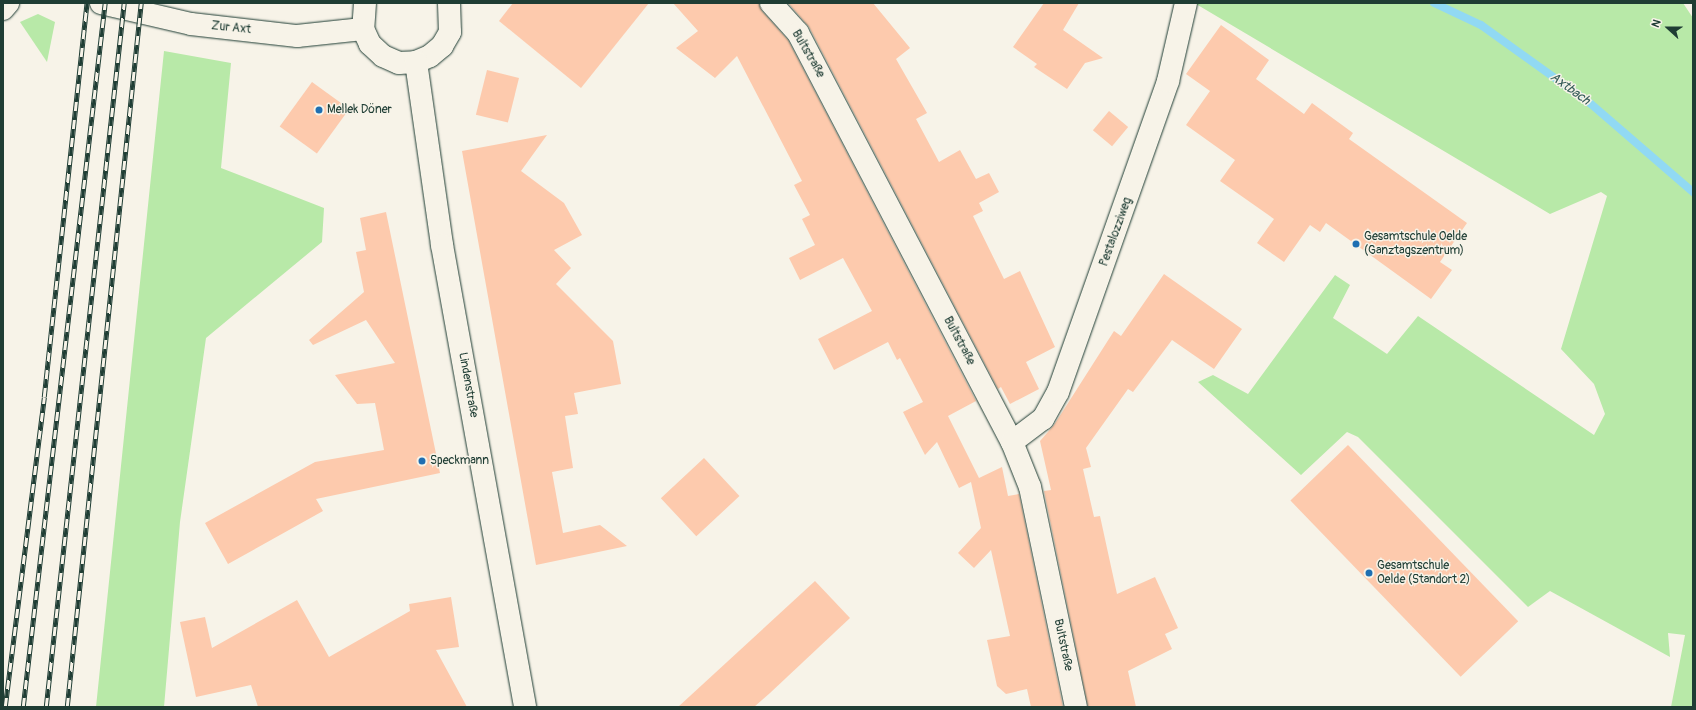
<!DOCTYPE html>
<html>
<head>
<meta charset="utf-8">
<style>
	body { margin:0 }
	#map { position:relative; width:1696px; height:710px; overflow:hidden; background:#f7f3e8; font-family:Pangolin,sans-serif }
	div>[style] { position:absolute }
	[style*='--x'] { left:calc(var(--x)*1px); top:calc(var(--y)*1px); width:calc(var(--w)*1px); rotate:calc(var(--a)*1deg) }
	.green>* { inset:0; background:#b8e9a8 }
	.stream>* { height:8px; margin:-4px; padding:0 4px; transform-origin:4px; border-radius:4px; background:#91d9f3 }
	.building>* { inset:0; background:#fdcaad; transform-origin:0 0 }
	.roads { filter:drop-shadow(0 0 1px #1f3d34) drop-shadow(0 0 1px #1f3d34) }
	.minor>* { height:22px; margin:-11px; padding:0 11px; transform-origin:11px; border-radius:11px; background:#f7f3e8 }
	.tertiary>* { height:22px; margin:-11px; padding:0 11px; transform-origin:11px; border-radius:11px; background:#f7f3e8 }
	.rail>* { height:4.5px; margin-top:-2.25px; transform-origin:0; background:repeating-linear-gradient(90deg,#f7f3e8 0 9px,#1f3d34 0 18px); box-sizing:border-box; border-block:1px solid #1f3d34 }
	.dots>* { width:11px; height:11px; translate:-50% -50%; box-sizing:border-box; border:2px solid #f7f3e8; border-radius:50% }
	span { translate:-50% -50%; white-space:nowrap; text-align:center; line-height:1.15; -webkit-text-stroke:3px #f7f3e8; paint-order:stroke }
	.street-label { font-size:12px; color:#1f3d34 }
	.poi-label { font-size:12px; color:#1f3d34 }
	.left { translate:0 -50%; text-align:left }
	.water-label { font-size:13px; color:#365c5a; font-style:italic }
	.frame { position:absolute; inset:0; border:4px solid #1f3d34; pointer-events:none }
	.north { position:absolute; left:1648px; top:8px; width:40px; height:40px; -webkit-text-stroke:3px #f7f3e8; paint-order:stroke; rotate:291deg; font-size:11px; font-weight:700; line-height:16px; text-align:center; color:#1f3d34 }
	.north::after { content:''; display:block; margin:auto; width:14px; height:18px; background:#1f3d34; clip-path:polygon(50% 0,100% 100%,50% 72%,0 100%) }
</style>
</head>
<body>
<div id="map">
	<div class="green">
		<i style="clip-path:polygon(1683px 3px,1693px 18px,1693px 707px,1671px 707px,1685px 635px,1668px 633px,1670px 657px,1550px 591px,1528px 607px,1358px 437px,1347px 432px,1301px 475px,1198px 382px,1213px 375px,1248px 394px,1335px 275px,1350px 285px,1333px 318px,1387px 354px,1418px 316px,1594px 435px,1605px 414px,1594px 384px,1561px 349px,1607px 196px,1601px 192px,1550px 214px,1196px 4px)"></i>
		<i style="clip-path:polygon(38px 14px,55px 22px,47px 62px,20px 22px)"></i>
		<i style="clip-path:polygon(164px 51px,231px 63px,221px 168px,324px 208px,322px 242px,206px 338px,180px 522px,164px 707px,96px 707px)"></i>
	</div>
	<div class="stream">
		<i style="--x:1434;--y:3;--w:52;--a:25.1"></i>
		<i style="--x:1481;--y:25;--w:135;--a:35.7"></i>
		<i style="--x:1591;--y:104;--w:135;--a:40.8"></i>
	</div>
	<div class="building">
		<i style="clip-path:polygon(513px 3px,649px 3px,581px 88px,499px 21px)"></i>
		<i style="clip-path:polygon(673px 3px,759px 3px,762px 11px,788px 40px,976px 401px,948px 416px,979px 478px,1002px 467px,1008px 496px,1019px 494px,1063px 707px,1031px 707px,1027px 689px,1006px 694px,997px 686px,987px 640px,1010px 636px,991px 550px,974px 568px,958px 553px,981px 528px,971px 482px,959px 488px,937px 442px,925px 455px,903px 412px,923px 402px,900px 358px,897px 360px,888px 342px,834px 370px,818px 339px,872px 311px,843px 258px,800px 280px,789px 258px,815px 245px,802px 219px,810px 215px,794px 185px,802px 181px,737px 56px,715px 78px,676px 48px,698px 31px)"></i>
		<i style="clip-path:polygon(788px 3px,873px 3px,910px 48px,896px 59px,927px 113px,916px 119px,939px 162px,960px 150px,976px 179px,989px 173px,999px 192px,979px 203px,983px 211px,973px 216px,1004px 279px,1020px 271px,1055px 347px,1026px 362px,1039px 389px,1010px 404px,1001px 387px,998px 389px,809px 27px)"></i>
		<i style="clip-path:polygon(1044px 3px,1079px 3px,1063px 30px,1103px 58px,1085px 63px,1067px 89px,1034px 67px,1037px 64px,1013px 47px)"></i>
		<i style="clip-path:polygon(1221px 25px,1269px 60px,1256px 79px,1304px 114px,1312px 103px,1353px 133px,1349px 139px,1467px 223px,1440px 262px,1452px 270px,1431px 299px,1326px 223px,1320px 232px,1310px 225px,1284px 262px,1257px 243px,1274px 219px,1220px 181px,1235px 160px,1186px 125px,1210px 91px,1186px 74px)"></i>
		<i style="left:487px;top:70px;width:33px;height:46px;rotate:14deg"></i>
		<i style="left:312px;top:82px;width:46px;height:55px;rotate:36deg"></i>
		<i style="left:1109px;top:111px;width:25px;height:25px;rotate:40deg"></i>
		<i style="clip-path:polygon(547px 135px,521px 171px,564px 203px,582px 235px,554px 250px,571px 268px,556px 284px,613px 341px,621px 384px,574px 393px,578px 414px,565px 416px,573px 468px,552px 472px,563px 533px,600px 525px,627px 546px,536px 565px,462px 151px)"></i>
		<i style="clip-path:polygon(386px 212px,440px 473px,316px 499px,323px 511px,228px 564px,205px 523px,315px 462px,384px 450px,375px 403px,357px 404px,335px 375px,395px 363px,366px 320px,313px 345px,309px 340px,364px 292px,356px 252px,366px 250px,360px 218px)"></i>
		<i style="clip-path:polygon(1164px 274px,1242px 329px,1214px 369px,1172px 340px,1133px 392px,1128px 389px,1086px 448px,1091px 467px,1083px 469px,1094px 517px,1100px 516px,1117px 594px,1155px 577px,1178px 628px,1165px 634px,1172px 649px,1128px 671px,1136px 707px,1088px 707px,1044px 491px,1051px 490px,1040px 441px,1054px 425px,1114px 331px,1121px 336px)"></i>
		<i style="left:1348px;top:445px;width:245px;height:80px;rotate:46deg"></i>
		<i style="left:704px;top:458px;width:52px;height:59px;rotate:47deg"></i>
		<i style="clip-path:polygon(815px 581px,850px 618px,770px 693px,754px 707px,678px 707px)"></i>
		<i style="clip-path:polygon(451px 597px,459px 647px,436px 650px,467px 707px,258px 707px,251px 685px,196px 697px,180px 622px,205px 617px,212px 648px,297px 600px,329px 657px,410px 611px,409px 604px)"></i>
	</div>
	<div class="roads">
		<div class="minor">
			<i style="--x:771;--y:3;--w:40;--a:48"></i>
			<i style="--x:798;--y:33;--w:462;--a:62.4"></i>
			<i style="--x:1012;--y:442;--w:48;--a:68.2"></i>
			<i style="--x:1030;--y:487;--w:225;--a:78.2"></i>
			<i style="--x:1012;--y:442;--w:39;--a:-37"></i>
			<i style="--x:1043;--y:419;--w:31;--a:-61"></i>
			<i style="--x:1058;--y:392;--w:330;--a:-70.5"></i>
			<i style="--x:1168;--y:81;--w:80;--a:-77"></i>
		</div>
		<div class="tertiary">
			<i style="--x:101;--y:3;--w:92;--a:13.1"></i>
			<i style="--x:191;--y:24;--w:107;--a:6.5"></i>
			<i style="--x:297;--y:36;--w:66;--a:-6.1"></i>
			<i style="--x:365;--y:3;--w:26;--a:94"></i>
			<i style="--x:363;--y:29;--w:17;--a:65"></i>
			<i style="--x:370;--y:44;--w:18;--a:43"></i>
			<i style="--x:383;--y:56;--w:17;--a:24"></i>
			<i style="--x:399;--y:63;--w:17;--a:-3"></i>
			<i style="--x:416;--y:62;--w:15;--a:-23"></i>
			<i style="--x:430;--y:56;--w:16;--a:-40"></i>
			<i style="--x:442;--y:46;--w:16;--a:-60"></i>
			<i style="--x:450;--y:32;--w:29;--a:-92"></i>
			<i style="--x:3;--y:9;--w:8;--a:-50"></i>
			<i style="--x:416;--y:62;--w:185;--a:81.9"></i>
			<i style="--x:442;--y:245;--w:469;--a:79.8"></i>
		</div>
	</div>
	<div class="rail">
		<i style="--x:5;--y:707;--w:312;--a:-82.8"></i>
		<i style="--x:44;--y:397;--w:396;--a:-83.8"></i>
		<i style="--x:23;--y:707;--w:709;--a:-83.36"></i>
		<i style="--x:46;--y:707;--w:708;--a:-83.68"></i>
		<i style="--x:67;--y:707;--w:708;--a:-84"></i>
	</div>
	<div class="dots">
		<i style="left:319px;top:110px;background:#1f6fb2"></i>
		<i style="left:1356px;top:244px;background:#1f6fb2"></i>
		<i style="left:422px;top:461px;background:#1f6fb2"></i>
		<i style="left:1369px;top:573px;background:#1f6fb2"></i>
	</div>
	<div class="street-label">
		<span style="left:231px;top:28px;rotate:6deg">Zur Axt</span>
		<span style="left:808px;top:54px;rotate:60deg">Bultstraße</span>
		<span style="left:1116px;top:232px;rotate:-70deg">Pestalozziweg</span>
		<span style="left:959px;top:341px;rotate:62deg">Bultstraße</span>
		<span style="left:468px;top:385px;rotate:80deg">Lindenstraße</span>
		<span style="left:1063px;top:645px;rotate:78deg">Bultstraße</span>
	</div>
	<div class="poi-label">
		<span class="left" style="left:327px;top:110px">Mellek Döner</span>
		<span class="left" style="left:1364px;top:244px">Gesamtschule Oelde<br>(Ganztagszentrum)</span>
		<span class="left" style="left:430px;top:461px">Speckmann</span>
		<span class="left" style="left:1377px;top:573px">Gesamtschule<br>Oelde (Standort 2)</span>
	</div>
	<div class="water-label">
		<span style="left:1570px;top:89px;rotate:36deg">Axtbach</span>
	</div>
	<div class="frame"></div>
	<div class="north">N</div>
</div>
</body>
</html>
